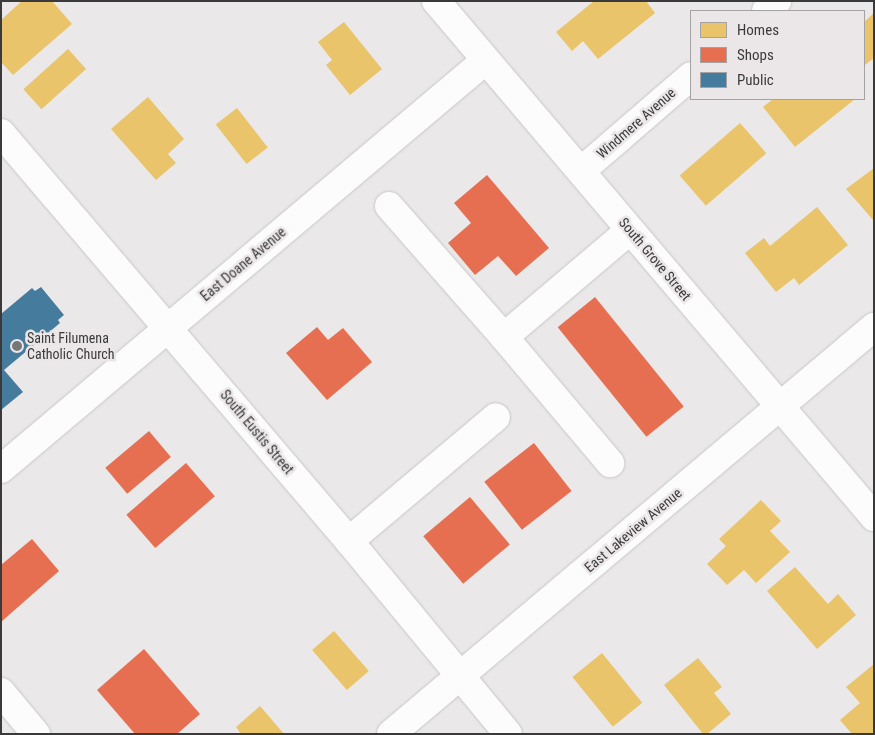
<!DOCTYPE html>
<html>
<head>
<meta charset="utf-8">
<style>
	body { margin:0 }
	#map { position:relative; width:875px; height:735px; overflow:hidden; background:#eae8e9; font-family:"Roboto Condensed",sans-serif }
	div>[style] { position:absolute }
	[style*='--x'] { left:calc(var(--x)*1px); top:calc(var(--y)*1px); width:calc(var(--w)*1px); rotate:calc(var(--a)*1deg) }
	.homes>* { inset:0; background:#e9c46a; transform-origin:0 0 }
	.shops>* { inset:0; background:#e76f51; transform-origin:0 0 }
	.public>* { inset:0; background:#457b9d }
	.roads { filter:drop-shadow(0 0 1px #c8c6c7) drop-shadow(0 0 1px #c8c6c7) }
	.minor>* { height:28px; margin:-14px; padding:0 14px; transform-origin:14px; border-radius:14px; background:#fcfcfc }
	.major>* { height:28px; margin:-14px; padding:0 14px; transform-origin:14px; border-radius:14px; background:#fcfcfc }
	.dots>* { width:14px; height:14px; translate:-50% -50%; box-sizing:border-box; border:2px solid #ebe7e9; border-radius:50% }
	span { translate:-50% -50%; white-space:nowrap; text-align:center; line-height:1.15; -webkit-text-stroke:5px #ebe7e9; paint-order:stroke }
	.street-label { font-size:14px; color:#3b3a3a }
	.poi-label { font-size:14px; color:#3b3a3a }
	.left { translate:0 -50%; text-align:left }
	.frame { position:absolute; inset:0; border:2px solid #3b3a3a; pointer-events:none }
	.legend { position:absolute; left:690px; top:10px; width:175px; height:90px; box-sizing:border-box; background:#ebe7e9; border:1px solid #a5a2a3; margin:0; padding:6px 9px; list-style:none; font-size:15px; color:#3b3a3a }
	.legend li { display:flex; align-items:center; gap:10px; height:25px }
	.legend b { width:25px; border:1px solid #a5a2a3 }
</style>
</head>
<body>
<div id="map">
	<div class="homes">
		<i style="clip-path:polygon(22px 1px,52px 1px,72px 24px,13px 75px,1px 62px,1px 20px)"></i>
		<i style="clip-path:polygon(594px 1px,646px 1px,655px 13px,598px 59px,583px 41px,572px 51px,556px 32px)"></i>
		<i style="clip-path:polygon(874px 13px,874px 58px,865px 65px,864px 22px)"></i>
		<i style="clip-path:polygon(344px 22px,382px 69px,350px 95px,326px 65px,332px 60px,318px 42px)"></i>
		<i style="left:68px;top:49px;width:27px;height:60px;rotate:48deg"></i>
		<i style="clip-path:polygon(148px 97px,184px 139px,168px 154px,176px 163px,156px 180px,111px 129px)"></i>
		<i style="clip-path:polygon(773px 99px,855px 99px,795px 147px,763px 107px)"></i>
		<i style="left:237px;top:108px;width:50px;height:27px;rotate:52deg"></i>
		<i style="left:740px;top:123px;width:40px;height:80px;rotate:49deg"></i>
		<i style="clip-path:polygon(874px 168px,874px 221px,846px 189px)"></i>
		<i style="clip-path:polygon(817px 207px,848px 245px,799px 285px,794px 278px,776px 292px,745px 253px,764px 238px,770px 246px)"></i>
		<i style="clip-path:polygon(761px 500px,781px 521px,770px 531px,790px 552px,756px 583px,744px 570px,727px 585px,707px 564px,726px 546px,719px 539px)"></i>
		<i style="clip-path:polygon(795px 567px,828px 604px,838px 594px,856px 615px,817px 649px,767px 591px)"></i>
		<i style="left:334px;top:631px;width:53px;height:29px;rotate:49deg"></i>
		<i style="left:602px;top:653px;width:64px;height:38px;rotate:51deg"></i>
		<i style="clip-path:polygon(698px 658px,722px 687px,714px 693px,731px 714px,707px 734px,703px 734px,664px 685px)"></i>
		<i style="clip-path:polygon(874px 664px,874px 734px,852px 734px,840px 720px,860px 703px,846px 687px)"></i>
		<i style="clip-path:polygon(260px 706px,284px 734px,241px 734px,236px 727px)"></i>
	</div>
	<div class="shops">
		<i style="clip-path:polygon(487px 175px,549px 248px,516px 276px,498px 256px,475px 275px,448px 243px,471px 223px,454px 203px)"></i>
		<i style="left:595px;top:297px;width:141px;height:48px;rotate:51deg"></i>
		<i style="clip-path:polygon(317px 327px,328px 340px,343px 328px,372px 362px,327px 400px,286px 353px)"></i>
		<i style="left:149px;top:431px;width:34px;height:57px;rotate:50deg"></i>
		<i style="left:534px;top:443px;width:61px;height:63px;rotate:52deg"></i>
		<i style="left:186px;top:463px;width:44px;height:79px;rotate:49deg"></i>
		<i style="left:470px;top:497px;width:62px;height:61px;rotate:50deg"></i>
		<i style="clip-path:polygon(32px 539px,59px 571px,1px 622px,1px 565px)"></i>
		<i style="clip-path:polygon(144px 649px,200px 714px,177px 734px,135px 734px,97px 690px)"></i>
	</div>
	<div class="public">
		<i style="clip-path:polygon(41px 287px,64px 315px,58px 320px,60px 323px,4px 370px,23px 392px,1px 410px,1px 314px,32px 288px,35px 291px)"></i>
	</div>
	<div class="roads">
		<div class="minor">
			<i style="--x:436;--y:1;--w:677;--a:49.67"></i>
			<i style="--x:766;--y:11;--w:15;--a:-42"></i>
			<i style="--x:1;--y:133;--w:536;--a:49.54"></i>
			<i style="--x:349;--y:541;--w:250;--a:50.5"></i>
			<i style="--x:581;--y:171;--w:145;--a:-40.8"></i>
			<i style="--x:389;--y:206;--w:174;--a:48.7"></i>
			<i style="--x:504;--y:337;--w:165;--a:-40.3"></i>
			<i style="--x:504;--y:337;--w:165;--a:49.9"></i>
			<i style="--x:1;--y:469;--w:634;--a:-40.14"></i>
			<i style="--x:349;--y:541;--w:192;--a:-40.1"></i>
			<i style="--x:391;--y:734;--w:632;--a:-40.12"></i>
		</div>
		<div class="major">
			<i style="--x:1;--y:692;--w:55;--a:50.2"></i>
		</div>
	</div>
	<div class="dots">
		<i style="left:17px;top:346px;background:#787777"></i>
	</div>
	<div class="street-label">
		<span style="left:636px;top:123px;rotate:-41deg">Windmere Avenue</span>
		<span style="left:655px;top:259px;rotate:50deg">South Grove Street</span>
		<span style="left:243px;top:264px;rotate:-40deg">East Doane Avenue</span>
		<span style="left:257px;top:432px;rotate:50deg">South Eustis Street</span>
		<span style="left:633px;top:530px;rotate:-40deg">East Lakeview Avenue</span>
	</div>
	<div class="poi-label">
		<span class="left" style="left:27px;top:346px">Saint Filumena<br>Catholic Church</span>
	</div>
	<div class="frame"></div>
	<ul class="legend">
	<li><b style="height:14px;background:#e9c46a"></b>Homes</li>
	<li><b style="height:14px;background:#e76f51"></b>Shops</li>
	<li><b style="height:14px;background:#457b9d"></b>Public</li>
	</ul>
</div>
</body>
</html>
